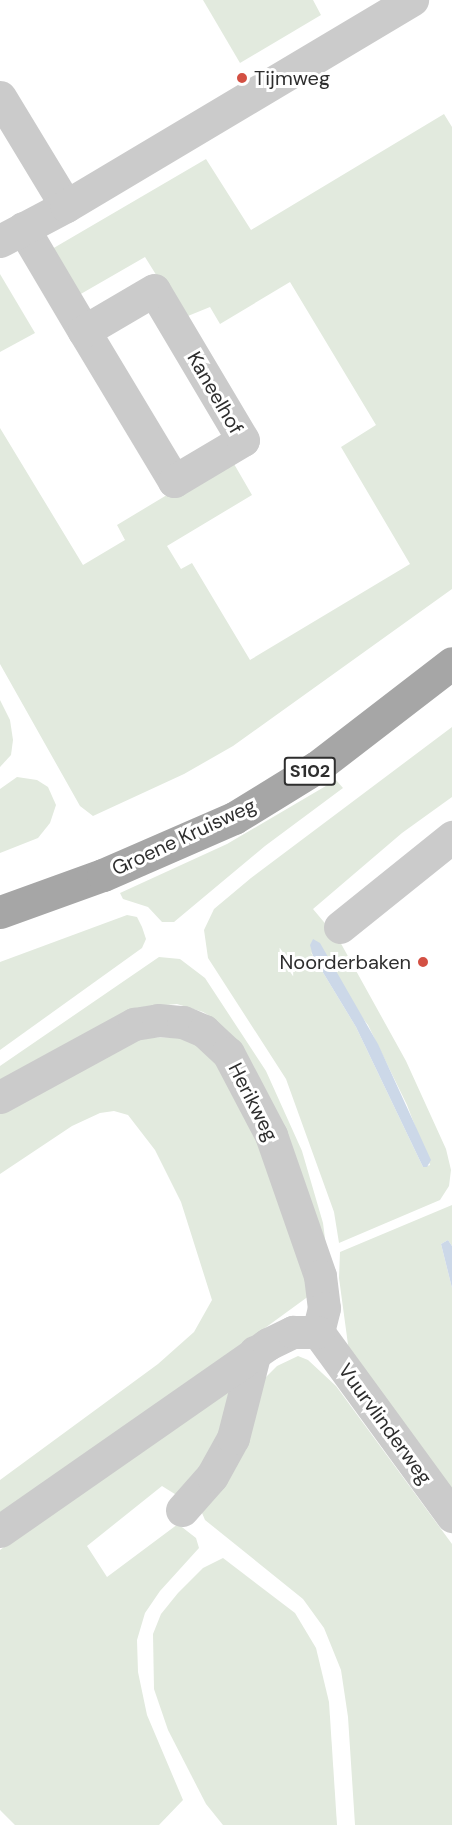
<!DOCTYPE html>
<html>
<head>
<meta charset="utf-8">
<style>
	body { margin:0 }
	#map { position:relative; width:452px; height:1825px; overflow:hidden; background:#fff; font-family:"DM Sans",sans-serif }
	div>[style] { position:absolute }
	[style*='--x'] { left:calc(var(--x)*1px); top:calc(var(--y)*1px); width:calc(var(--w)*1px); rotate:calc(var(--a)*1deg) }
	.green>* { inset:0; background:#e2eade }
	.water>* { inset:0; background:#ccd8e8 }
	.minor>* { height:33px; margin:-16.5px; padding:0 16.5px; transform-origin:16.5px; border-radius:16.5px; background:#cbcbcb }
	.major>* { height:33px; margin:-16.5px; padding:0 16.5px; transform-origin:16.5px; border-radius:16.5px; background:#a6a6a6 }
	.dots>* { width:16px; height:16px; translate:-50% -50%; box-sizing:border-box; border:3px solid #fff; border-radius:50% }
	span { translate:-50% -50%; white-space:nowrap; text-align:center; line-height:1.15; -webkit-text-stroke:6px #fff; paint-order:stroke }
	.shield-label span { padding:2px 4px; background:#fff; border:2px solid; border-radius:4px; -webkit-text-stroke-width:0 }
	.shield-label { font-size:18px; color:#2e2e2e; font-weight:700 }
	.poi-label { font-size:20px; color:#2e2e2e }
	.left { translate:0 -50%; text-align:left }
	.right { translate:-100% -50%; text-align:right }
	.street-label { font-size:20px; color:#2e2e2e }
</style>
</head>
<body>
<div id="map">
	<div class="green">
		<i style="clip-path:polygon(203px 0,313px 0,321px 15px,240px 63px)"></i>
		<i style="clip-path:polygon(444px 114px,452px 127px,452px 589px,233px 746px,184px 774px,93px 816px,80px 806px,0 664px,0 428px,83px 565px,125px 540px,117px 525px,230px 457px,252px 495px,167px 546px,181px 569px,192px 563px,250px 660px,410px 564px,341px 447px,376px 425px,290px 282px,220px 324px,210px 307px,183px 318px,145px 257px,79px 295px,52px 249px,206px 159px,251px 230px)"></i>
		<i style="clip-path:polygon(0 274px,35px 333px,0 352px)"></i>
		<i style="clip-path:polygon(0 700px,10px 720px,13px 740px,11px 755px,0 767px)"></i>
		<i style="clip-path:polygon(evenodd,452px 727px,452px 797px,402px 833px,313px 909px,339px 940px,406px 1061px,446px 1149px,451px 1170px,449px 1186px,440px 1200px,339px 1243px,334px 1212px,286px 1079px,208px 958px,204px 930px,214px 909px,251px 878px,452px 727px,310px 951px,368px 1025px,407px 1105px,430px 1165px,423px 1167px,356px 1027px,310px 951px)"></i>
		<i style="clip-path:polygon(17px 777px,37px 780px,48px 787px,56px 805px,50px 823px,38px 838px,0 853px,0 789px)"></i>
		<i style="clip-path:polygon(336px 780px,343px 788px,265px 846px,174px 922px,162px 922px,148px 907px,123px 899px,120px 893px,227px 844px)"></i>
		<i style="clip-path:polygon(127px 915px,137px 917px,142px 927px,146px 939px,142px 948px,0 1050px,0 962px)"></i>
		<i style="clip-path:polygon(159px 957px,180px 959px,205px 978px,266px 1071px,302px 1151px,323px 1223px,327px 1254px,210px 1016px,203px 1012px,177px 1004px,143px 1007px,0 1090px,0 1066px)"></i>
		<i style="clip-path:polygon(142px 1037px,184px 1038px,199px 1046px,236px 1085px,313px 1293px,0 1521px,0 1480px,158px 1364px,194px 1332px,212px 1300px,181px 1202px,155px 1150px,128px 1115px,114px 1111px,100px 1113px,72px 1126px,0 1174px,0 1109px)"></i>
		<i style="clip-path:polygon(452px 1205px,452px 1246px,448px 1240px,441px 1244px,452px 1288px,452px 1491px,349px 1352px,339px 1278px,340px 1252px)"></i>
		<i style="clip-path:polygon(298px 1356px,308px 1360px,336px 1386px,452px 1544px,452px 1825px,355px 1825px,348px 1717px,341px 1670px,324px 1628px,303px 1599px,205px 1520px,202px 1513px,201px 1506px,261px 1382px,277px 1366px)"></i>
		<i style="clip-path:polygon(232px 1374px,220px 1439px,178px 1496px,162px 1486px,87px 1546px,107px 1577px,178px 1524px,196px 1538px,199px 1548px,160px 1591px,145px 1613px,137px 1640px,138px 1672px,147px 1715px,183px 1800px,159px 1825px,15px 1825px,0 1810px,0 1550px)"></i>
		<i style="clip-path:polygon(223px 1558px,295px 1613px,316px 1648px,329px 1702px,337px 1825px,223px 1825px,206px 1804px,168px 1730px,154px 1689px,153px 1634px,161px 1614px,178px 1593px,203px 1568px)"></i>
	</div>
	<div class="water">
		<i style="clip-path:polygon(313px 939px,320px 943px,378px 1044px,431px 1160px,427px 1167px,423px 1167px,356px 1027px,313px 956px,310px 945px)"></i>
		<i style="clip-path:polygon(448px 1240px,452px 1246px,452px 1288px,441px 1244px)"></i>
	</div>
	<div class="minor">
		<i style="--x:0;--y:97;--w:127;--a:58.8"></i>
		<i style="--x:23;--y:228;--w:120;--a:59.4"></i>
		<i style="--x:84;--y:331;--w:175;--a:59"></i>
		<i style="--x:174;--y:481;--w:80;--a:-30.7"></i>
		<i style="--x:243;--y:440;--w:174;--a:-120.7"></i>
		<i style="--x:154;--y:290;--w:81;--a:149.6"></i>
		<i style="--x:0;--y:241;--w:75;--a:-27.9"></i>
		<i style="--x:66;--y:206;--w:403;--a:-30.8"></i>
		<i style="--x:340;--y:927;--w:144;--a:-38.8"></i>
		<i style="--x:0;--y:1097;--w:153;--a:-28.6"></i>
		<i style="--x:134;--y:1024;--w:24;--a:-9"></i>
		<i style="--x:158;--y:1020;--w:25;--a:5"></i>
		<i style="--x:183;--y:1022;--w:23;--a:23"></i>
		<i style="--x:204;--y:1031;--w:33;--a:43"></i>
		<i style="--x:228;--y:1053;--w:93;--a:62.3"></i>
		<i style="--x:271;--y:1135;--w:149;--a:70.8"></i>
		<i style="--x:320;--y:1276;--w:32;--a:83"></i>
		<i style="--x:324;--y:1308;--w:25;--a:104"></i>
		<i style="--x:318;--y:1332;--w:228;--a:53.9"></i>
		<i style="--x:182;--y:1510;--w:45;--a:-48.6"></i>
		<i style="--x:212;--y:1476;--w:43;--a:-61.1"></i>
		<i style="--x:233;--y:1438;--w:89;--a:-75.7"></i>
		<i style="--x:0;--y:1531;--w:327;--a:-34.9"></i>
		<i style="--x:268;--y:1344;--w:28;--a:-26"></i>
		<i style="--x:293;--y:1332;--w:25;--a:0"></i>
	</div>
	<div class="major">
		<i style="--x:0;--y:912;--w:109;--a:-19.8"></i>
		<i style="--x:103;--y:875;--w:143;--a:-23.5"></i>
		<i style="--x:234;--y:818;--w:97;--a:-31.6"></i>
		<i style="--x:317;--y:767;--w:170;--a:-37.6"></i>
	</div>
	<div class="dots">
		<i style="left:242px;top:78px;background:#d35043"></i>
		<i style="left:423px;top:962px;background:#d35043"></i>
	</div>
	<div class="shield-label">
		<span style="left:310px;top:771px">S102</span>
	</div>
	<div class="poi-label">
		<span class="left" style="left:254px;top:78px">Tijmweg</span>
		<span class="right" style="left:411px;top:962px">Noorderbaken</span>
	</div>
	<div class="street-label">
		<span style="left:215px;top:393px;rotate:60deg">Kaneelhof</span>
		<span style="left:184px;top:837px;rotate:-25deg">Groene Kruisweg</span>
		<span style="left:253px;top:1102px;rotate:63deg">Herikweg</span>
		<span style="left:385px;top:1424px;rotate:54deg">Vuurvlinderweg</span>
	</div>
</div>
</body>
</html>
